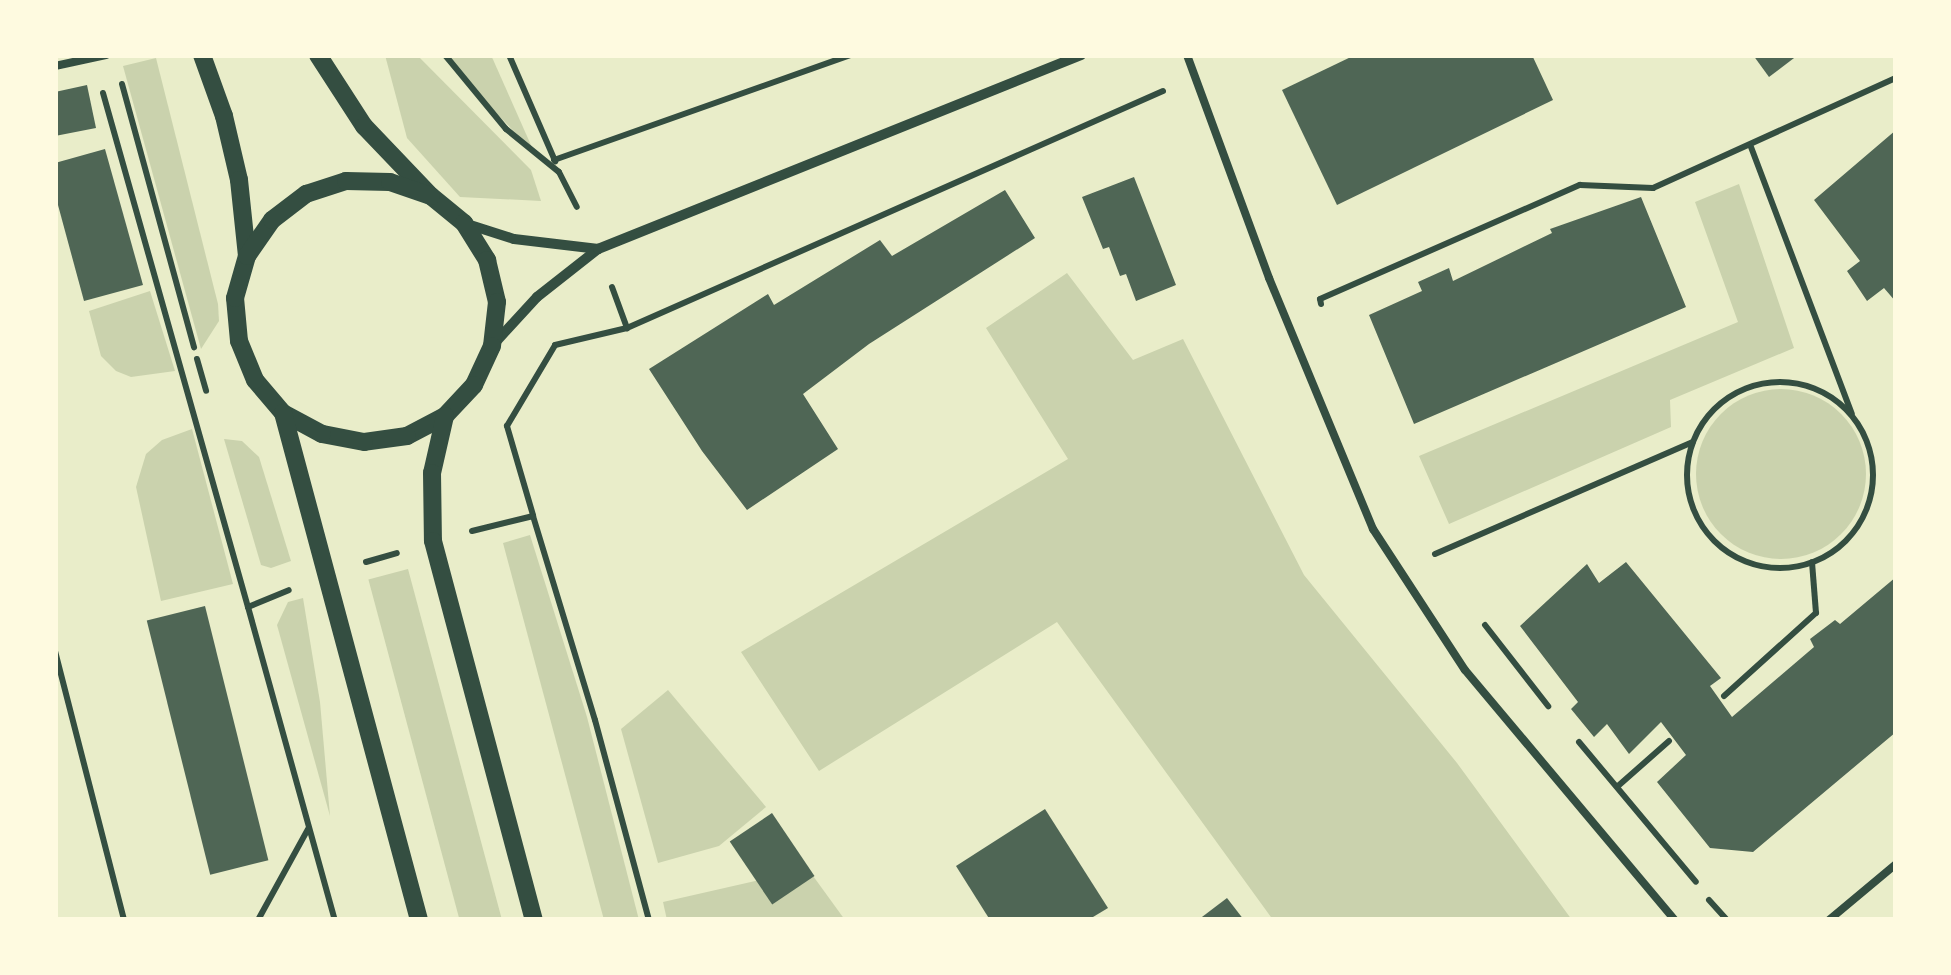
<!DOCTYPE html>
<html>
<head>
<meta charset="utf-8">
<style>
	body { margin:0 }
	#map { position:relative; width:1951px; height:975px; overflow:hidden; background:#e9edc9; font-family:Arial,sans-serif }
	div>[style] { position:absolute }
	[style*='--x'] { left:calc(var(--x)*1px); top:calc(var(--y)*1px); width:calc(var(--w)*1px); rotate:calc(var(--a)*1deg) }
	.green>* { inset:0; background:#cad2ad; transform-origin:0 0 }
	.round { border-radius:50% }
	.building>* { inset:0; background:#4f6655; transform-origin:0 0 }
	.path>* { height:6px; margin:-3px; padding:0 3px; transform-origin:3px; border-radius:3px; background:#344e41 }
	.path>.ring { margin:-3px; padding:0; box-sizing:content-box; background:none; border:6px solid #344e41; border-radius:50% }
	.service>* { height:8px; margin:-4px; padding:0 4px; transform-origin:4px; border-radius:4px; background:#344e41 }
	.minor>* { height:10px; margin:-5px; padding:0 5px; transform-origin:5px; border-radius:5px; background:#344e41 }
	.tertiary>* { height:18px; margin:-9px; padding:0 9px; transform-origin:9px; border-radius:9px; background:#344e41 }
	span { translate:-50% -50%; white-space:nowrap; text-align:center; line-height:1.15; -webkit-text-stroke:9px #fefae0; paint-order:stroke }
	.frame { position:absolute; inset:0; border:58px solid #fefae0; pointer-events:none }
</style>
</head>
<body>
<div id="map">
	<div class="green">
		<i style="clip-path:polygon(385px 55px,417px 55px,531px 170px,541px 201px,460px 197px,407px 138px)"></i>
		<i style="clip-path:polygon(440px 55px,491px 55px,534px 152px)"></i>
		<i style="clip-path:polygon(156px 58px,218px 304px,219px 321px,201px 349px,123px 66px)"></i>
		<i style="clip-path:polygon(1739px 184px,1794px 348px,1670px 400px,1671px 427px,1449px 524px,1419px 456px,1738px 322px,1695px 202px)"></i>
		<i style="clip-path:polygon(1067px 273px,1133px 360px,1183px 339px,1304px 575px,1457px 763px,1572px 920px,1273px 920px,1057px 622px,819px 771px,741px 652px,1068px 459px,986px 328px)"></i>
		<i style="clip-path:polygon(150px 291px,175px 371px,131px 377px,116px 371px,101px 356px,89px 311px)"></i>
		<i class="round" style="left:1696px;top:389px;width:170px;height:170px"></i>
		<i style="clip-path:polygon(192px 429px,233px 584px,161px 601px,136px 487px,146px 454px,162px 440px)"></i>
		<i style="clip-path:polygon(224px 439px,242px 441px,259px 457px,291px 561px,271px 568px,261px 565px)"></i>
		<i style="clip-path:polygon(530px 535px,587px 717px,639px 920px,604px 920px,503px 543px)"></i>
		<i style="left:408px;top:569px;width:363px;height:41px;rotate:75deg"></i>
		<i style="clip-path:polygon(303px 598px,320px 702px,330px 816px,277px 625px,288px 602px)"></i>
		<i style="clip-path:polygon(668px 690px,766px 807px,719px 846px,658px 863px,621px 729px)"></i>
		<i style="clip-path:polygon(808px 869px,845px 920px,667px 920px,663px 902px)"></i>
	</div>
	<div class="building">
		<i style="clip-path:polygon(1355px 55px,1532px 55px,1553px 100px,1337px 205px,1282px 90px)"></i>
		<i style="clip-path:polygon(1753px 55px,1798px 55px,1769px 77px)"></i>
		<i style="clip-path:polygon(87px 85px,96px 128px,55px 136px,55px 92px)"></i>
		<i style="clip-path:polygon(1896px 130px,1896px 302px,1884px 288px,1867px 301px,1847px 271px,1860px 261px,1814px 200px)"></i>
		<i style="clip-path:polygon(105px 149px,143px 285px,84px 301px,55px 194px,55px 163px)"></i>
		<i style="clip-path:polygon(1134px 177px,1176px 285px,1136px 301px,1126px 274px,1120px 276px,1109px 247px,1103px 249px,1082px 197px)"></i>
		<i style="clip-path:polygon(1005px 190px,1035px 238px,869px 344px,803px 394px,838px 449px,747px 510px,702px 451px,649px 369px,768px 294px,774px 305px,880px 240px,892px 256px)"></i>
		<i style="clip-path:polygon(1641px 197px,1686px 307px,1414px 424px,1369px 315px,1422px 291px,1418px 282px,1449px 268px,1453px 281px,1552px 233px,1550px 229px)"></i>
		<i style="clip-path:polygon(1626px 562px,1721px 678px,1710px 686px,1732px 717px,1814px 647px,1810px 639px,1835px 620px,1840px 624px,1896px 577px,1896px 732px,1753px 852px,1710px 848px,1657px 782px,1686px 755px,1661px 722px,1629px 754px,1607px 724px,1594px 737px,1571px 709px,1578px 702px,1520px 626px,1587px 564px,1599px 583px)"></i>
		<i style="left:205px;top:606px;width:262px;height:60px;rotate:76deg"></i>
		<i style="clip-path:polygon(1045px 809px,1108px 908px,1088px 920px,990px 920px,956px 866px)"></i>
		<i style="left:772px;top:813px;width:76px;height:51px;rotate:56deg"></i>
		<i style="clip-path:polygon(1227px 898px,1244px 920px,1198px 920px)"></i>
	</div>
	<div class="path">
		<i style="--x:445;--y:55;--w:96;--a:50.5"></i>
		<i style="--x:506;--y:129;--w:68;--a:39.1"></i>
		<i style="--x:559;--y:172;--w:39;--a:63"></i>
		<i style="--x:509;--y:55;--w:116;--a:66.5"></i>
		<i style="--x:122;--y:84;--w:273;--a:74.7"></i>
		<i style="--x:103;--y:93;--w:534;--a:74.25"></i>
		<i style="--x:248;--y:607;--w:44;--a:-22.5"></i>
		<i style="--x:1751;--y:147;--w:285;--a:69.3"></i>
		<i style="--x:554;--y:160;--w:314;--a:-19.5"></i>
		<i style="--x:612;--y:287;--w:44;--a:69.9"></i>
		<i style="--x:1321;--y:304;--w:5;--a:-101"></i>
		<i style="--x:1320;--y:299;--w:284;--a:-23.7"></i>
		<i style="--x:1580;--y:185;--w:73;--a:2.4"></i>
		<i style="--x:1653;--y:188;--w:267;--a:-24.4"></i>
		<i style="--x:197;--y:359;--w:33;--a:74"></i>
		<i class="ring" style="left:1687px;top:382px;width:180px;height:180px"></i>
		<i style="--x:533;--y:515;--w:93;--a:-106.3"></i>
		<i style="--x:507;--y:426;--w:94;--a:-59.3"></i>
		<i style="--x:555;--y:345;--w:74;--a:-13.3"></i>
		<i style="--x:627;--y:328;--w:586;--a:-23.85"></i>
		<i style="--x:472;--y:531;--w:63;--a:-13.8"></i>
		<i style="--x:533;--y:516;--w:213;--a:73.1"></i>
		<i style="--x:595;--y:720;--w:207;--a:74.9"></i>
		<i style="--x:1435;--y:554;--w:281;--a:-23.5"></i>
		<i style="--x:366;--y:562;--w:32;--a:-16"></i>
		<i style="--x:248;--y:607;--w:325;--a:74.5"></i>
		<i style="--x:1485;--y:625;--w:103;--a:52.1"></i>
		<i style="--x:55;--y:651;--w:278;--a:75.6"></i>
		<i style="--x:1724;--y:696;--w:124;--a:-42.1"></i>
		<i style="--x:1816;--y:613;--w:51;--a:-94.5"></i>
		<i style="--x:1579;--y:742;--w:182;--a:50.1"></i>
		<i style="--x:1618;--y:786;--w:68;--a:-41.4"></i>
		<i style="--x:1709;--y:900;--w:27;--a:48"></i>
		<i style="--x:258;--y:920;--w:104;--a:-61.2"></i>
	</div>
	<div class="service">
		<i style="--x:1187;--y:55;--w:238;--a:69.8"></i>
		<i style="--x:1269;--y:278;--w:272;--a:67.5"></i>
		<i style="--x:1373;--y:529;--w:168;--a:56.9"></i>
		<i style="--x:1465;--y:670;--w:326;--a:50"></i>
		<i style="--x:55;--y:66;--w:52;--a:-12.2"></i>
		<i style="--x:1829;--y:920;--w:87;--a:-39.9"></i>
	</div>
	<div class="minor">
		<i style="--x:467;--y:224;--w:49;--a:17.7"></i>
		<i style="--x:514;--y:239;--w:85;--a:6.8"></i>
		<i style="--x:493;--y:345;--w:65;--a:-47.5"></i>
		<i style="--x:537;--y:297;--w:78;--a:-38.2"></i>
		<i style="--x:598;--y:249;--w:521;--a:-21.88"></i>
	</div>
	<div class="tertiary">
		<i style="--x:202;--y:55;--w:65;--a:70.2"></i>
		<i style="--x:224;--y:116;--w:66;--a:76.8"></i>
		<i style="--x:239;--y:180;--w:76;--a:84"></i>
		<i style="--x:318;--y:55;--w:85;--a:57.1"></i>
		<i style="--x:364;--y:126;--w:97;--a:46.3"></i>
		<i style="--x:431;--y:196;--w:43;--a:39.3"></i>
		<i style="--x:464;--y:223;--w:44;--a:58.1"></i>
		<i style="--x:487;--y:260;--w:43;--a:76.6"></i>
		<i style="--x:497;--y:302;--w:44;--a:96.5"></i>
		<i style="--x:492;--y:346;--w:43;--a:114.8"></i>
		<i style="--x:474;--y:385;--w:42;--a:133.1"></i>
		<i style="--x:445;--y:416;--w:43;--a:152.2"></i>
		<i style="--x:407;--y:436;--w:43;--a:172.1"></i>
		<i style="--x:364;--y:442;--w:43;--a:-169.2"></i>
		<i style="--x:322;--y:434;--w:44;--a:-151.7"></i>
		<i style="--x:283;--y:413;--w:43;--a:-130.3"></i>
		<i style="--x:255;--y:380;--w:42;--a:-112.3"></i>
		<i style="--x:239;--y:341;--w:43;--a:-95.3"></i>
		<i style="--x:235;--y:298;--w:44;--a:-74.1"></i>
		<i style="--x:247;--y:256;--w:44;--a:-55.2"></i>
		<i style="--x:272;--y:220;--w:43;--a:-37.4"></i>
		<i style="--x:306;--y:194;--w:42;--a:-18"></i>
		<i style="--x:346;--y:181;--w:44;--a:1.3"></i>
		<i style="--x:390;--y:182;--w:43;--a:18.9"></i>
		<i style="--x:283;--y:413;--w:525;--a:74.98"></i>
		<i style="--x:445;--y:416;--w:58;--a:102.8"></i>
		<i style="--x:432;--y:473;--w:68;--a:89.2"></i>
		<i style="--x:433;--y:541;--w:392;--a:75.1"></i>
	</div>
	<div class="frame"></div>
</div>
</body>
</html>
